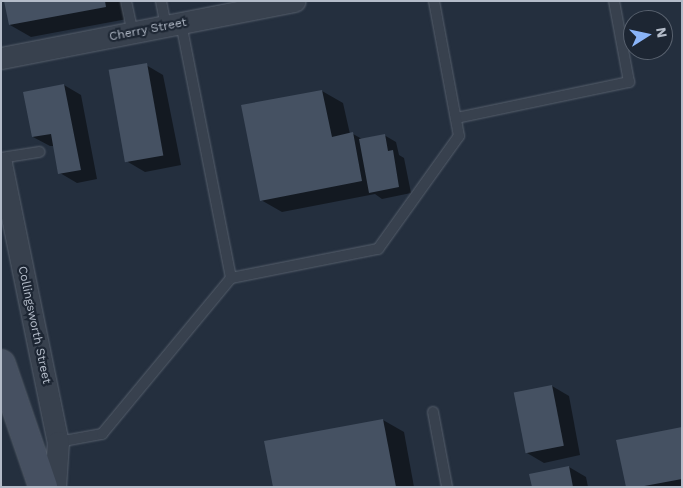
<!DOCTYPE html>
<html>
<head>
<meta charset="utf-8">
<style>
	body { margin:0 }
	#map { position:relative; width:683px; height:488px; overflow:hidden; background:#242f3e; font-family:"Work Sans",sans-serif }
	div>[style] { position:absolute }
	[style*='--x'] { left:calc(var(--x)*1px); top:calc(var(--y)*1px); width:calc(var(--w)*1px); rotate:calc(var(--a)*1deg) }
	.shadow>* { inset:0; background:#0007 }
	.building>* { inset:0; background:#455162; transform-origin:0 0 }
	.roads { filter:drop-shadow(0 0 1px #565f6c) drop-shadow(0 0 1px #565f6c) }
	.service>* { height:10px; margin:-5px; padding:0 5px; transform-origin:5px; border-radius:5px; background:#38414e }
	.minor>* { height:21px; margin:-10.5px; padding:0 10.5px; transform-origin:10.5px; border-radius:10.5px; background:#38414e }
	.secondary>* { height:28px; margin:-14px; padding:0 14px; transform-origin:14px; border-radius:14px; background:#465061 }
	span { translate:-50% -50%; white-space:nowrap; text-align:center; line-height:1.15; -webkit-text-stroke:4.5px #1d2633; paint-order:stroke }
	.street-label { font-size:12px; color:#b4bcc9 }
	.frame { position:absolute; inset:0; border:2px solid #b4bcc9; pointer-events:none }
	.north { position:absolute; left:623px; top:10px; width:50px; height:50px; box-sizing:border-box; background:#1d2633; border:1px solid #59626f; border-radius:50%; rotate:80deg; font-size:14px; font-weight:700; line-height:20px; text-align:center; color:#b4bcc9 }
	.north::after { content:''; display:block; margin:auto; width:18px; height:22px; background:#8ab4f8; clip-path:polygon(50% 0,100% 100%,50% 72%,0 100%) }
</style>
</head>
<body>
<div id="map">
	<div class="shadow">
		<i style="clip-path:polygon(6px 1px,123px 1px,127px 19px,31px 37px,10px 25px)"></i>
		<i style="clip-path:polygon(146px 65px,163px 75px,181px 165px,145px 172px,128px 162px)"></i>
		<i style="clip-path:polygon(64px 85px,81px 95px,97px 179px,77px 183px,60px 173px,54px 146px,50px 146px,33px 137px)"></i>
		<i style="clip-path:polygon(322px 91px,343px 103px,350px 134px,353px 134px,362px 139px,384px 135px,396px 142px,399px 155px,404px 158px,411px 193px,382px 199px,375px 194px,282px 212px,261px 200px,242px 106px)"></i>
		<i style="clip-path:polygon(552px 386px,569px 396px,580px 455px,544px 463px,527px 453px)"></i>
		<i style="clip-path:polygon(383px 420px,404px 432px,414px 487px,274px 487px,266px 442px)"></i>
		<i style="clip-path:polygon(682px 428px,682px 487px,627px 487px)"></i>
		<i style="clip-path:polygon(569px 467px,586px 477px,588px 487px,533px 487px)"></i>
	</div>
	<div class="building">
		<i style="clip-path:polygon(4px 1px,105px 1px,106px 7px,9px 25px)"></i>
		<i style="left:147px;top:63px;width:94px;height:39px;rotate:80deg"></i>
		<i style="clip-path:polygon(64px 84px,81px 170px,58px 174px,51px 134px,32px 137px,23px 92px)"></i>
		<i style="clip-path:polygon(322px 90px,332px 137px,353px 132px,362px 181px,260px 201px,241px 105px)"></i>
		<i style="clip-path:polygon(385px 134px,388px 151px,393px 150px,399px 187px,369px 193px,359px 139px)"></i>
		<i style="left:552px;top:385px;width:62px;height:39px;rotate:79deg"></i>
		<i style="clip-path:polygon(383px 419px,396px 487px,273px 487px,264px 441px)"></i>
		<i style="clip-path:polygon(682px 427px,682px 479px,639px 487px,626px 487px,616px 440px)"></i>
		<i style="clip-path:polygon(569px 466px,573px 487px,532px 487px,529px 474px)"></i>
	</div>
	<div class="roads">
		<div class="service">
			<i style="--x:126;--y:1;--w:33;--a:78"></i>
			<i style="--x:161;--y:1;--w:25;--a:79"></i>
			<i style="--x:181;--y:23;--w:260;--a:78.9"></i>
			<i style="--x:456;--y:118;--w:177;--a:-11.8"></i>
			<i style="--x:629;--y:82;--w:82;--a:-100.5"></i>
			<i style="--x:1;--y:158;--w:39;--a:-9"></i>
			<i style="--x:433;--y:412;--w:76;--a:79.4"></i>
			<i style="--x:58;--y:442;--w:45;--a:-10.3"></i>
			<i style="--x:102;--y:434;--w:202;--a:-50.4"></i>
			<i style="--x:231;--y:278;--w:150;--a:-11.2"></i>
			<i style="--x:378;--y:249;--w:139;--a:-54.4"></i>
			<i style="--x:459;--y:136;--w:137;--a:-100.5"></i>
		</div>
		<div class="minor">
			<i style="--x:1;--y:58;--w:299;--a:-11"></i>
			<i style="--x:1;--y:163;--w:285;--a:78.5"></i>
			<i style="--x:58;--y:442;--w:45;--a:93.8"></i>
		</div>
		<div class="secondary">
			<i style="--x:1;--y:364;--w:130;--a:71.1"></i>
		</div>
	</div>
	<div class="street-label">
		<span style="left:148px;top:30px;rotate:-11deg">Cherry Street</span>
		<span style="left:34px;top:325px;rotate:78deg">Collingsworth Street</span>
	</div>
	<div class="frame"></div>
	<div class="north">N</div>
</div>
</body>
</html>
